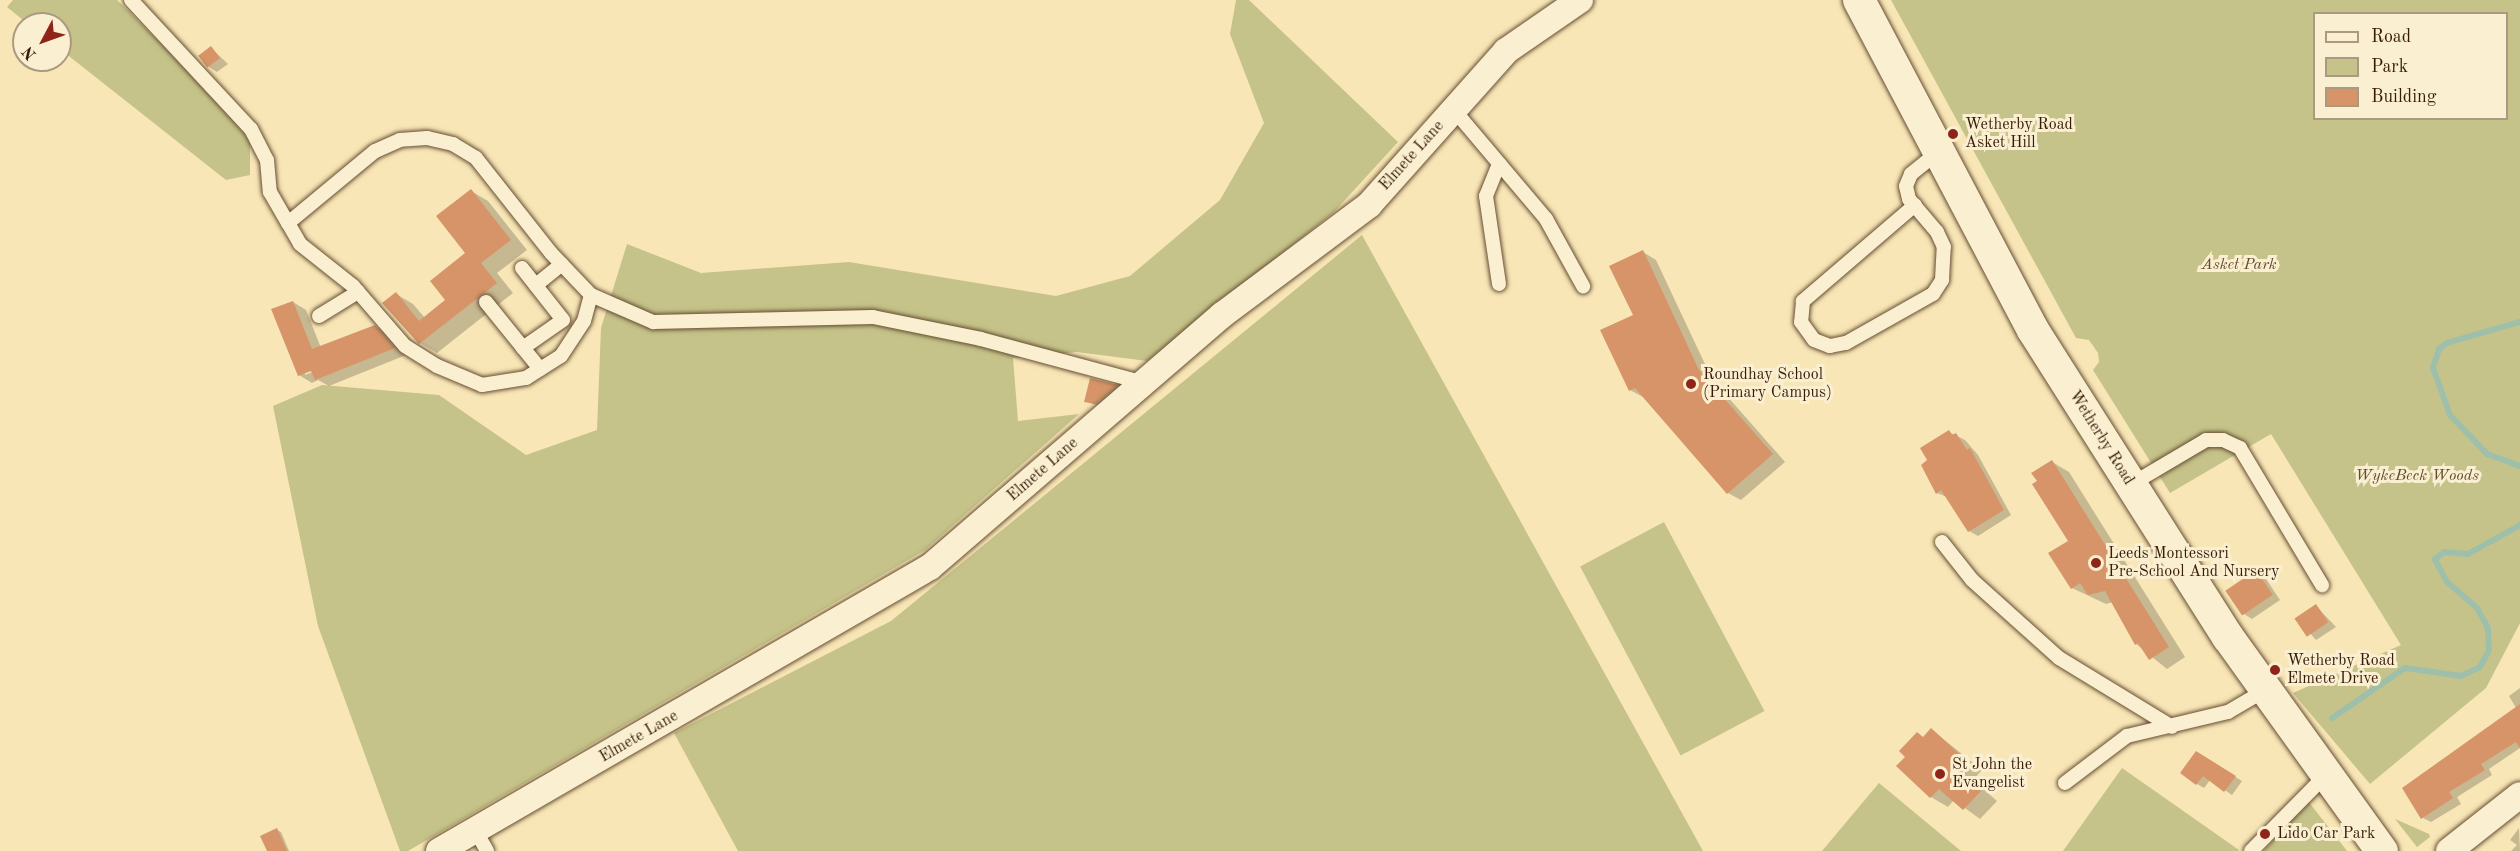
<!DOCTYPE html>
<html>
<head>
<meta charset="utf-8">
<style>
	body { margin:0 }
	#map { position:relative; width:2520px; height:851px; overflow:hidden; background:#f8e6b6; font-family:"Old Standard TT",serif }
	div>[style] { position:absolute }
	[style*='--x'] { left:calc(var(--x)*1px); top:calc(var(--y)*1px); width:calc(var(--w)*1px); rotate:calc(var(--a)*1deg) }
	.green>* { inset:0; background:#c5c389; transform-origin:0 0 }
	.shadow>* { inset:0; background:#0003 }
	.stream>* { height:6px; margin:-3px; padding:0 3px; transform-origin:3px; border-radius:3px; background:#9ec0ab }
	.building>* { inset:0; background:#d79469; transform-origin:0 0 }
	.roads { filter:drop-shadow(0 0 2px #664e33) drop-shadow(0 0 2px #664e33) }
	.service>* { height:14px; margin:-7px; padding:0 7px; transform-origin:7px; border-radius:7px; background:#faefd0 }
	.minor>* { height:26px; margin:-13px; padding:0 13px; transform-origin:13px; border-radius:13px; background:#faefd0 }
	.tertiary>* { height:32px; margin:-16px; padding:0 16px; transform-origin:16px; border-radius:16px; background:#faefd0 }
	.dots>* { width:16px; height:16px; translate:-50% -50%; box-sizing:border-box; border:3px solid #faefd0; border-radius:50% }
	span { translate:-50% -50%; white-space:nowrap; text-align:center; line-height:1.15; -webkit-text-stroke:6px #faefd0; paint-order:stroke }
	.poi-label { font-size:16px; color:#361b07 }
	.left { translate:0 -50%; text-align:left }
	.street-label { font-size:16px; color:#361b07 }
	.park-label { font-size:16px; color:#614d2e; font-style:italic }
	.legend { position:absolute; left:2313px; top:12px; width:195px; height:108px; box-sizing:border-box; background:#faefd0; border:2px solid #ac9a80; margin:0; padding:8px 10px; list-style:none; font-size:18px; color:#361b07 }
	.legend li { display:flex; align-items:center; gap:12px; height:30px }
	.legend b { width:30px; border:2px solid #ac9a80 }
	.north { position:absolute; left:12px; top:12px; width:60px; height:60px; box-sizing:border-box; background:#faefd0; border:2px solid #ac9a80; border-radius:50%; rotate:229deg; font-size:16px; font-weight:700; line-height:24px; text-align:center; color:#361b07 }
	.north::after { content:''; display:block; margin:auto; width:21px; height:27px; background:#8f2418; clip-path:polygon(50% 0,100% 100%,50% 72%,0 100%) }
</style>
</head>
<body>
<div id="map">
	<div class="green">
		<i style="clip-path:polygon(13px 0,117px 0,218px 100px,250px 141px,250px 175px,226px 180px,60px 49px,60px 24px,28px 24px,7px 7px)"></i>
		<i style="clip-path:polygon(1236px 0,1249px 0,1398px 142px,1334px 212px,1147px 361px,1077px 352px,1013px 358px,1018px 421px,1079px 414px,925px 550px,408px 851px,400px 851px,318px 626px,273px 406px,322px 385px,439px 395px,526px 455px,597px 430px,601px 328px,627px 244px,701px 273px,849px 262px,1056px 296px,1130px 276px,1220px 200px,1264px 123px,1230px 34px)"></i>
		<i style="clip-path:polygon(evenodd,1891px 0,2520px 0,2520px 623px,2486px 688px,2370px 784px,2293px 693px,2401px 645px,2271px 434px,2170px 493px,2093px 370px,2099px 362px,2098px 353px,2089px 340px,2076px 338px,1891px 0,2314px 14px,2506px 14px,2506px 118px,2314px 118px,2314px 14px)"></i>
		<i style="clip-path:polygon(1362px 235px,1703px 851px,738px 851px,674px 733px,891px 621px)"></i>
		<i style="left:1664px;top:522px;width:214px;height:95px;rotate:62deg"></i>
		<i style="clip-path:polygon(2122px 768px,2239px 850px,2238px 851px,2063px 851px)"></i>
		<i style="clip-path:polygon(1879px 783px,1961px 851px,1822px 851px)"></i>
		<i style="clip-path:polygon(2308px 801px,2347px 851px,2264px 851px,2267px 847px)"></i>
		<i style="clip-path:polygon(2395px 819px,2429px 834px,2430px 837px,2417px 847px)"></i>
	</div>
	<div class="shadow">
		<i style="clip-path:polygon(211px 48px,228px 64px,217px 72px,209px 67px)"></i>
		<i style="clip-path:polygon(471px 191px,488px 201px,527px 250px,497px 273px,513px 293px,437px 353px,420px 343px,384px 304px,396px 294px,413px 304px,425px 318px,447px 301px,467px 253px)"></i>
		<i style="clip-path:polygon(1643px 252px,1656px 260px,1712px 379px,1785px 462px,1741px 500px,1728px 493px,1643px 397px,1630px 390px)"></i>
		<i style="clip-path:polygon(evenodd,293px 302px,306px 310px,321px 348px,375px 326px,388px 334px,406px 355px,329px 386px,318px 380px,312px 383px,299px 375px,293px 302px,319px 369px,305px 375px,305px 371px,319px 369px)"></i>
		<i style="clip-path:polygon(1091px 380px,1117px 387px,1120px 388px,1100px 406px,1090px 403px,1086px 401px)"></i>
		<i style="clip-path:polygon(1949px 432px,1965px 440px,1978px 455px,2011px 515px,1978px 536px,1969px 531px,1947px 497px,1937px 493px,1929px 461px)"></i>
		<i style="clip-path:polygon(2052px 462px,2069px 472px,2185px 657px,2167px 669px,2136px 644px,2113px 602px,2106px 604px,2072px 588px,2070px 541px)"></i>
		<i style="clip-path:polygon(2256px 571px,2264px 576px,2280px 600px,2252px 619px,2244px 614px)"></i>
		<i style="clip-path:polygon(2316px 606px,2336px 627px,2316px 640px,2297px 619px)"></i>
		<i style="clip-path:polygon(2520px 688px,2520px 748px,2489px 769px,2492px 775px,2457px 797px,2461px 804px,2431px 822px,2423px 818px,2516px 708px,2509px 696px)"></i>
		<i style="clip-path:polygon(1932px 730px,1982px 770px,1973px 780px,1997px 801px,1980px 819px,1954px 800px,1948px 807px,1931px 797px,1899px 766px)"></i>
		<i style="clip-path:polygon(2196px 753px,2242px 781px,2232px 795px,2210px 780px,2204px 788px,2197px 784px)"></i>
		<i style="clip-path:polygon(2519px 828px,2520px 851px,2511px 851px,2517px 845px,2510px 840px)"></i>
		<i style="clip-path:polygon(277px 830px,281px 832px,289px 851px,268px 851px)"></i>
	</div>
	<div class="stream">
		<i style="--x:2520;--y:322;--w:76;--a:164"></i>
		<i style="--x:2447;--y:343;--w:10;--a:143"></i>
		<i style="--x:2439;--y:349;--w:20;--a:108"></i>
		<i style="--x:2433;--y:368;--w:50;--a:70.1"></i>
		<i style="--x:2450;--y:415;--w:54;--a:46.5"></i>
		<i style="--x:2487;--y:454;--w:35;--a:20"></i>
		<i style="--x:2332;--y:718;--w:88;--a:-34.4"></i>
		<i style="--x:2405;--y:668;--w:57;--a:8.1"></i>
		<i style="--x:2461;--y:676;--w:21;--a:-25"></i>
		<i style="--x:2480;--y:667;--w:19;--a:-62"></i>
		<i style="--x:2489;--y:650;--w:22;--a:-93"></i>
		<i style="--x:2488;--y:628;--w:23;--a:-119"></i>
		<i style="--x:2477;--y:608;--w:40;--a:-139"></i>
		<i style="--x:2447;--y:582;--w:26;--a:-118"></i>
		<i style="--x:2435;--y:559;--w:11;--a:-38"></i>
		<i style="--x:2444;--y:552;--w:24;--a:5"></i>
		<i style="--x:2468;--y:554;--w:60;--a:-29.1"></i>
	</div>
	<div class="building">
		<i style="left:211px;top:46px;width:15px;height:16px;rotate:53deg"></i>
		<i style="clip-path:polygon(471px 189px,511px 240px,481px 263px,497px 283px,419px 344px,382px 303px,396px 292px,419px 321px,445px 300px,430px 281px,465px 253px,436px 216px)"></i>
		<i style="clip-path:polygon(1643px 250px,1699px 370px,1773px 454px,1727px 494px,1635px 388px,1629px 391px,1600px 330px,1633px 315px,1609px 266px)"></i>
		<i style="clip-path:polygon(293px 301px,312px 349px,375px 325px,395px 348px,315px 380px,311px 371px,298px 376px,271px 309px)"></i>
		<i style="clip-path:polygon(1090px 378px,1118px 385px,1095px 404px,1084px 402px)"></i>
		<i style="clip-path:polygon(1949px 430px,1952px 435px,1956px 433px,1967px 450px,1970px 448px,2004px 510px,1968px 532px,1941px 490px,1936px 494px,1921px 465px,1927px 460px,1920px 448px)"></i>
		<i style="clip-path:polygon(2052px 460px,2169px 647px,2149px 660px,2138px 643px,2135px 645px,2105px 591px,2088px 595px,2080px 583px,2071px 589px,2048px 553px,2068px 541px,2032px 484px,2037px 481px,2031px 473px)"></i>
		<i style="left:2256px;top:570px;width:30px;height:37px;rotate:56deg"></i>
		<i style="left:2316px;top:604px;width:22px;height:26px;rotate:56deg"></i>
		<i style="clip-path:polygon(2520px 704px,2520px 748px,2516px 742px,2481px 764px,2485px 770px,2449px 792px,2453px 798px,2421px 819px,2402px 788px)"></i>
		<i style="clip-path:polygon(1931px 728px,1966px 760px,1957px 769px,1981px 791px,1963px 810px,1939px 789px,1930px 798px,1896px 766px,1905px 757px,1899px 751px,1917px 732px,1923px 737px)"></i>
		<i style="clip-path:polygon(2196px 751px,2236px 776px,2224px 792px,2203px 776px,2196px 785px,2180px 773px)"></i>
		<i style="clip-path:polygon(277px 828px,287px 851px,267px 851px,260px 836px)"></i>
	</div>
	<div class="roads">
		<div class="service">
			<i style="--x:131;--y:0;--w:176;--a:47.1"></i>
			<i style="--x:251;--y:129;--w:35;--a:63"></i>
			<i style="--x:267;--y:160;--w:32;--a:85"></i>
			<i style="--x:270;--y:192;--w:36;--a:60"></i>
			<i style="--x:288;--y:223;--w:24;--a:60"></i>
			<i style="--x:300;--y:244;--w:68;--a:38.4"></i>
			<i style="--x:353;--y:286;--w:79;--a:49.1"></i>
			<i style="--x:405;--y:346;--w:38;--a:32"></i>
			<i style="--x:437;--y:366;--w:49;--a:22.9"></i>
			<i style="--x:482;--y:385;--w:45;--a:-9"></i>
			<i style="--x:526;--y:378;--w:41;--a:-32.2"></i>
			<i style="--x:561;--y:356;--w:42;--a:-56.7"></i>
			<i style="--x:584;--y:321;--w:27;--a:-75"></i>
			<i style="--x:591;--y:295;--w:58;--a:-133.6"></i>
			<i style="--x:551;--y:253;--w:121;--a:-128.3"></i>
			<i style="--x:476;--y:158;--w:27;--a:-149"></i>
			<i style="--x:453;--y:144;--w:27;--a:-167"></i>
			<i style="--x:427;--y:138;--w:27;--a:176"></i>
			<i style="--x:400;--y:140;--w:27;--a:156"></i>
			<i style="--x:375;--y:151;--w:113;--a:140.4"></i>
			<i style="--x:1454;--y:110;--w:143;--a:49.8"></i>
			<i style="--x:1546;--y:219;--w:77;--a:61.1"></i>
			<i style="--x:1915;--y:205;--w:148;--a:139.4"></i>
			<i style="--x:1803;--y:301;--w:21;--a:95"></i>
			<i style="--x:1801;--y:322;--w:22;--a:54"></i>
			<i style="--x:1814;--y:340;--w:17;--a:21"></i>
			<i style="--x:1830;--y:346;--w:16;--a:-11"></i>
			<i style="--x:1846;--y:343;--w:100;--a:-29.4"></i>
			<i style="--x:1933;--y:294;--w:17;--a:-57"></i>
			<i style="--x:1942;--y:280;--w:33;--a:-87"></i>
			<i style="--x:1944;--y:247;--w:17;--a:-115"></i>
			<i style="--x:1937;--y:232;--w:43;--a:-130.3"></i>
			<i style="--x:1909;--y:199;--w:13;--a:-103"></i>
			<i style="--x:1906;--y:186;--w:13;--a:-67"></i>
			<i style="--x:1911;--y:174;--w:35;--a:-39"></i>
			<i style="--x:522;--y:268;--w:66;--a:51.7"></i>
			<i style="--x:563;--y:320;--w:49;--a:145"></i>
			<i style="--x:1499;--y:284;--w:89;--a:-98.4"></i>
			<i style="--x:1486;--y:196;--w:35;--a:-68"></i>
			<i style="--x:536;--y:285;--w:33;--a:-39"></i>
			<i style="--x:591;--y:295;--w:68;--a:23.5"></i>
			<i style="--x:653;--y:322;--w:220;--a:-1.3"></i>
			<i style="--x:873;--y:317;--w:110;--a:11.5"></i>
			<i style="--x:981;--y:339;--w:169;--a:15.1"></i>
			<i style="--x:486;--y:302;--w:86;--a:51.1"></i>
			<i style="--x:319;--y:316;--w:46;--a:-31.6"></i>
			<i style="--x:2130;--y:485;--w:88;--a:-30.6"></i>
			<i style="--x:2206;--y:440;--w:17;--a:0"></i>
			<i style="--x:2223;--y:440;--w:19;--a:25"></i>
			<i style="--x:2240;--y:448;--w:160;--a:59.1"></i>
			<i style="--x:1942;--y:542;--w:48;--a:51.7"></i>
			<i style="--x:1972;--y:580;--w:117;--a:41.9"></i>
			<i style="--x:2059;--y:658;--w:132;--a:31.4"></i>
			<i style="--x:2065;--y:783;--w:78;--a:-37.2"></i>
			<i style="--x:2127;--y:736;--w:104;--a:-13.4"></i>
			<i style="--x:2228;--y:712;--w:45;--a:-30.5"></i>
			<i style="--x:475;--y:830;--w:24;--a:60"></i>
			<i style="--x:2251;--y:851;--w:105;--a:-45.4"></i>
		</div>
		<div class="minor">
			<i style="--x:439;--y:851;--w:567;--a:-30.05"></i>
			<i style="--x:930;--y:567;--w:386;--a:-40.8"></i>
			<i style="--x:1222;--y:315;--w:184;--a:-36.8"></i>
			<i style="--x:1369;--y:205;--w:206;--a:-48.3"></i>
			<i style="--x:1506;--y:51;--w:90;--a:-34.6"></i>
			<i style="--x:2449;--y:851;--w:90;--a:-38.3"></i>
		</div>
		<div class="tertiary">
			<i style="--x:1859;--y:0;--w:373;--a:62.2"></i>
			<i style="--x:2033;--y:330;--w:364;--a:57.6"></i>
			<i style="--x:2228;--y:637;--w:264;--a:54.3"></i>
		</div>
	</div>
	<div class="dots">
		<i style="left:1953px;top:134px;background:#8f2418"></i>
		<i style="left:1691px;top:384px;background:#8f2418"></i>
		<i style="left:2096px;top:563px;background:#8f2418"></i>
		<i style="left:2275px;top:670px;background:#8f2418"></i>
		<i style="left:1940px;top:774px;background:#8f2418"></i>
		<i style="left:2265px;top:834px;background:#8f2418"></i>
	</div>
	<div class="poi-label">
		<span class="left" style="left:1965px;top:134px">Wetherby Road<br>Asket Hill</span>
		<span class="left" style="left:1703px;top:384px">Roundhay School<br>(Primary Campus)</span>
		<span class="left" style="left:2108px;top:563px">Leeds Montessori<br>Pre-School And Nursery</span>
		<span class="left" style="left:2287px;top:670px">Wetherby Road<br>Elmete Drive</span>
		<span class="left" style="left:1952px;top:774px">St John the<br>Evangelist</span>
		<span class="left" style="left:2277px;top:834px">Lido Car Park</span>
	</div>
	<div class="street-label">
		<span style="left:1412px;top:156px;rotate:-48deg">Elmete Lane</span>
		<span style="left:2101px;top:438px;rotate:58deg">Wetherby Road</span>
		<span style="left:1043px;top:470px;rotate:-41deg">Elmete Lane</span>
		<span style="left:639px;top:737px;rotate:-30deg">Elmete Lane</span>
	</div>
	<div class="park-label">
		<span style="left:2239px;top:265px">Asket Park</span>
		<span style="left:2417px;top:476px">WykeBeck Woods</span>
	</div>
	<ul class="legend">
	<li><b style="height:8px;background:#faefd0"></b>Road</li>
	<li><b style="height:16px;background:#c5c389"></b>Park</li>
	<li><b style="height:16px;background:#d79469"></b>Building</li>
	</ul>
	<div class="north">N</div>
</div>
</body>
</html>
